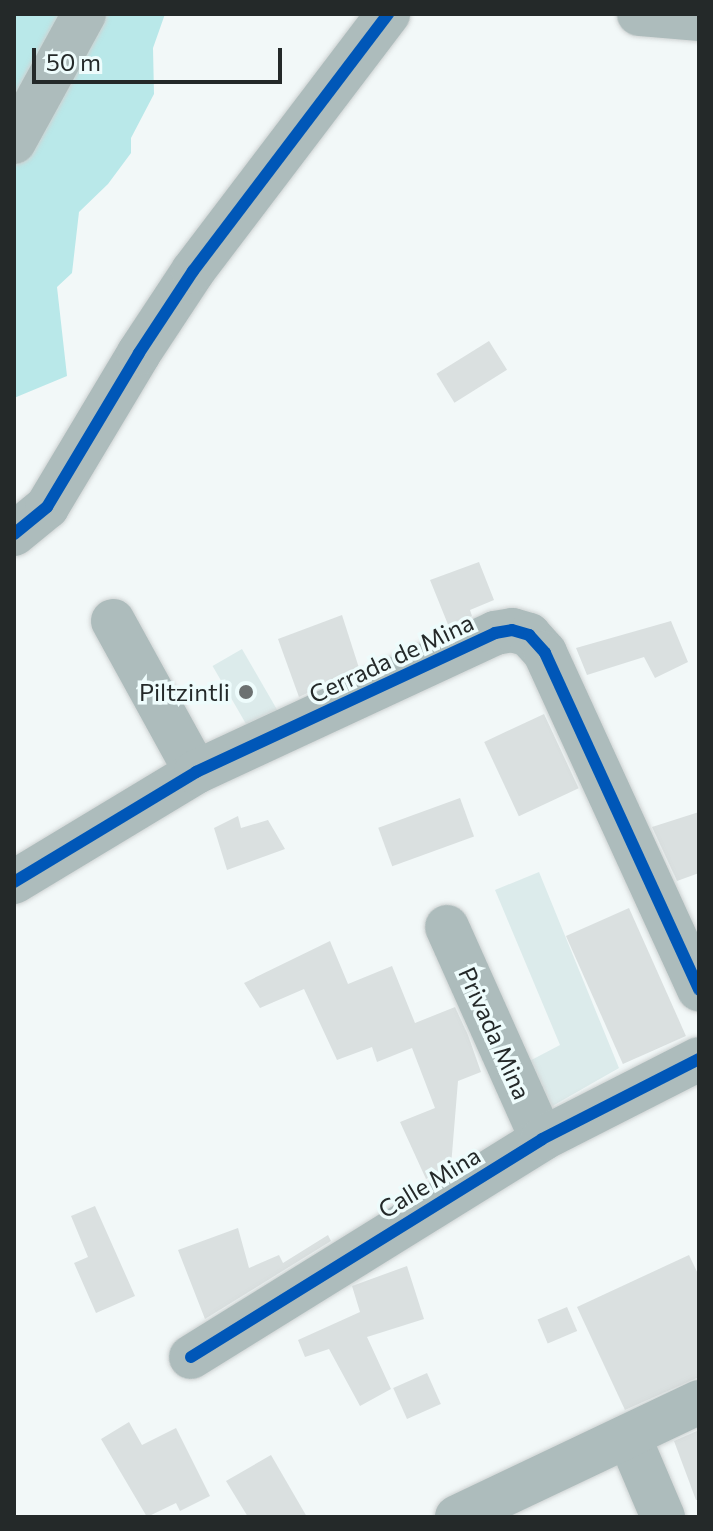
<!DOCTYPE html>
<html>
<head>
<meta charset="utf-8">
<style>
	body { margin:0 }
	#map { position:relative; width:713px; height:1531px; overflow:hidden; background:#f2f8f8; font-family:Commissioner,sans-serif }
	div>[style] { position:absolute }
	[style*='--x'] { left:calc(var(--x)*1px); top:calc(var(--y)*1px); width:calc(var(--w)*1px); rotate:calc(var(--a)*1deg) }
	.built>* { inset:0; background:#dcebeb; transform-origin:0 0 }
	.forest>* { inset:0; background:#b9e8e9 }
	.building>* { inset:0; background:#dae0e0; transform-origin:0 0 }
	.roads { filter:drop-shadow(0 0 2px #ced2d2) drop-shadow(0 0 2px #ced2d2) }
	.minor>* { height:44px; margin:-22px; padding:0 22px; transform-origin:22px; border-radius:22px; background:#adbcbc }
	.cycleway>* { height:12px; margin:-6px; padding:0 6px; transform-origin:6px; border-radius:6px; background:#0057b8 }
	.dots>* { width:22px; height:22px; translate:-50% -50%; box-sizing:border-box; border:4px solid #eefcfc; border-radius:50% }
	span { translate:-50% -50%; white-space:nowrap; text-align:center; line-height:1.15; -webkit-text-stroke:7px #eefcfc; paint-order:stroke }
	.street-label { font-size:24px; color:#242929 }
	.poi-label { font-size:24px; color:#242929 }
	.right { translate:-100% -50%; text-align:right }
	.frame { position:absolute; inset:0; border:16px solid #242929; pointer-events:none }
	.scale { position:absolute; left:32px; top:48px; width:250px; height:36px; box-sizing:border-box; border:4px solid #242929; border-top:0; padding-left:10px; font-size:24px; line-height:28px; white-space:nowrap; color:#242929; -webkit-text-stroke:6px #eefcfc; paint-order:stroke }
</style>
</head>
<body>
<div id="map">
	<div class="built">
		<i style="left:242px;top:649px;width:78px;height:34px;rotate:60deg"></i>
		<i style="clip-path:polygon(539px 872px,619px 1068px,542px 1112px,520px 1066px,560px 1045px,495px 890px)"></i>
	</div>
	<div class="forest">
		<i style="clip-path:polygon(14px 14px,165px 14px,153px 48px,154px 94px,131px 138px,131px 153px,108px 184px,79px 212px,72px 273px,57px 287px,67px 376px,14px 398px)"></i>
	</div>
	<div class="building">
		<i style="left:489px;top:341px;width:34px;height:62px;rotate:58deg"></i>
		<i style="clip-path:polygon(479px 562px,494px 600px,470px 610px,472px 616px,449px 627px,430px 580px)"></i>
		<i style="clip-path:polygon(342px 615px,359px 668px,299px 697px,278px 639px)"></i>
		<i style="clip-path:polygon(671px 621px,688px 662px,655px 678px,644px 657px,587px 675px,576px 648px)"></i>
		<i style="left:544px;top:714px;width:82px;height:66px;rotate:65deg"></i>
		<i style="left:460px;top:798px;width:41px;height:87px;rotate:70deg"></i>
		<i style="clip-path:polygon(699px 812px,699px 873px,677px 881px,652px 827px)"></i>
		<i style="clip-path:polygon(238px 816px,241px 828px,268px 820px,285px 849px,227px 870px,214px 828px)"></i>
		<i style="left:629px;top:908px;width:140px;height:69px;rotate:66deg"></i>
		<i style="clip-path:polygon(330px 941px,348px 984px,392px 966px,415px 1023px,455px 1007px,468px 1035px,481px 1072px,458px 1081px,451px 1166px,426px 1179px,400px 1122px,435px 1108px,412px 1048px,377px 1062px,372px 1047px,337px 1060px,304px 989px,260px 1008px,244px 983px)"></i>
		<i style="clip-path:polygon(95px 1206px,135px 1296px,96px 1313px,74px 1263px,88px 1257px,71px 1216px)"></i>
		<i style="clip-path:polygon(238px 1228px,249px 1268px,279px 1255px,283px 1263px,328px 1235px,331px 1241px,205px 1319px,178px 1250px)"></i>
		<i style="clip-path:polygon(689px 1255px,699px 1276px,699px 1377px,625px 1410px,577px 1307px)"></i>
		<i style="clip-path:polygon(407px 1266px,424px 1319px,367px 1337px,391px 1389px,360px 1406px,329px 1349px,305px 1357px,298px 1340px,360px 1312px,352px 1286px)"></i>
		<i style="left:567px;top:1307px;width:26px;height:32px;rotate:67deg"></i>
		<i style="left:427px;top:1373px;width:34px;height:37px;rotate:66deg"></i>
		<i style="clip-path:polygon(129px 1422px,142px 1445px,176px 1428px,210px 1496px,180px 1511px,176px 1503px,147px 1517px,101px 1439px)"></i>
		<i style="clip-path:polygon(699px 1430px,699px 1500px,696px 1500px,674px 1441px)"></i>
		<i style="clip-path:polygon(271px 1455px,307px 1517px,248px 1517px,226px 1481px)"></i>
	</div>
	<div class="roads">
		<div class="minor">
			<i style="--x:639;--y:14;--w:60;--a:4.8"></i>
			<i style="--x:14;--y:142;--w:146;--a:-61.3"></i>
			<i style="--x:14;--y:534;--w:43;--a:-39.3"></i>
			<i style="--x:47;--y:507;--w:179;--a:-59.1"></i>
			<i style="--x:139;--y:353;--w:98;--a:-56.6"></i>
			<i style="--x:193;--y:271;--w:323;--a:-52.8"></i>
			<i style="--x:113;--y:621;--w:172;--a:61.2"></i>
			<i style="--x:14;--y:882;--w:213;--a:-31.1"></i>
			<i style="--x:196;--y:772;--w:330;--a:-24.9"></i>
			<i style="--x:495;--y:633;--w:17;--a:-10"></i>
			<i style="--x:512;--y:630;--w:18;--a:16"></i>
			<i style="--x:529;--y:635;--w:24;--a:48"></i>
			<i style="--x:545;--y:653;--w:370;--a:65.4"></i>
			<i style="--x:447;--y:927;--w:232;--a:65.9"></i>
			<i style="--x:191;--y:1357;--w:413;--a:-31.8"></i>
			<i style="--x:542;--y:1139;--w:176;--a:-27"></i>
			<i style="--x:629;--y:1437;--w:87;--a:67"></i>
			<i style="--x:457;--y:1517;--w:268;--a:-25.4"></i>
		</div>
	</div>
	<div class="cycleway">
		<i style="--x:14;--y:534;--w:43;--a:-39.3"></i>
		<i style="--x:47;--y:507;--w:179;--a:-59.1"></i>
		<i style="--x:139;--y:353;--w:98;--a:-56.6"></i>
		<i style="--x:193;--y:271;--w:323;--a:-52.8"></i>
		<i style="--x:14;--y:882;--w:213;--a:-31.1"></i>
		<i style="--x:196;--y:772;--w:330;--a:-24.9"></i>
		<i style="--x:495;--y:633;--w:17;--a:-10"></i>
		<i style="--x:512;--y:630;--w:18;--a:16"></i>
		<i style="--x:529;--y:635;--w:24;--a:48"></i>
		<i style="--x:545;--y:653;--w:370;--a:65.4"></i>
		<i style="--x:191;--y:1357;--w:413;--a:-31.8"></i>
		<i style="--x:542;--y:1139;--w:176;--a:-27"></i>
	</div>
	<div class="dots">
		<i style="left:246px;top:692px;background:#6c7171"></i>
	</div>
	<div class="street-label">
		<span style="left:391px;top:658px;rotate:-25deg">Cerrada de Mina</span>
		<span style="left:495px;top:1033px;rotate:66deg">Privada Mina</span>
		<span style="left:429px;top:1182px;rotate:-31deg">Calle Mina</span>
	</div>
	<div class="poi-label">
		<span class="right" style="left:230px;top:692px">Piltzintli</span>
	</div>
	<div class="frame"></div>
	<div class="scale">50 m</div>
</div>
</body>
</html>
